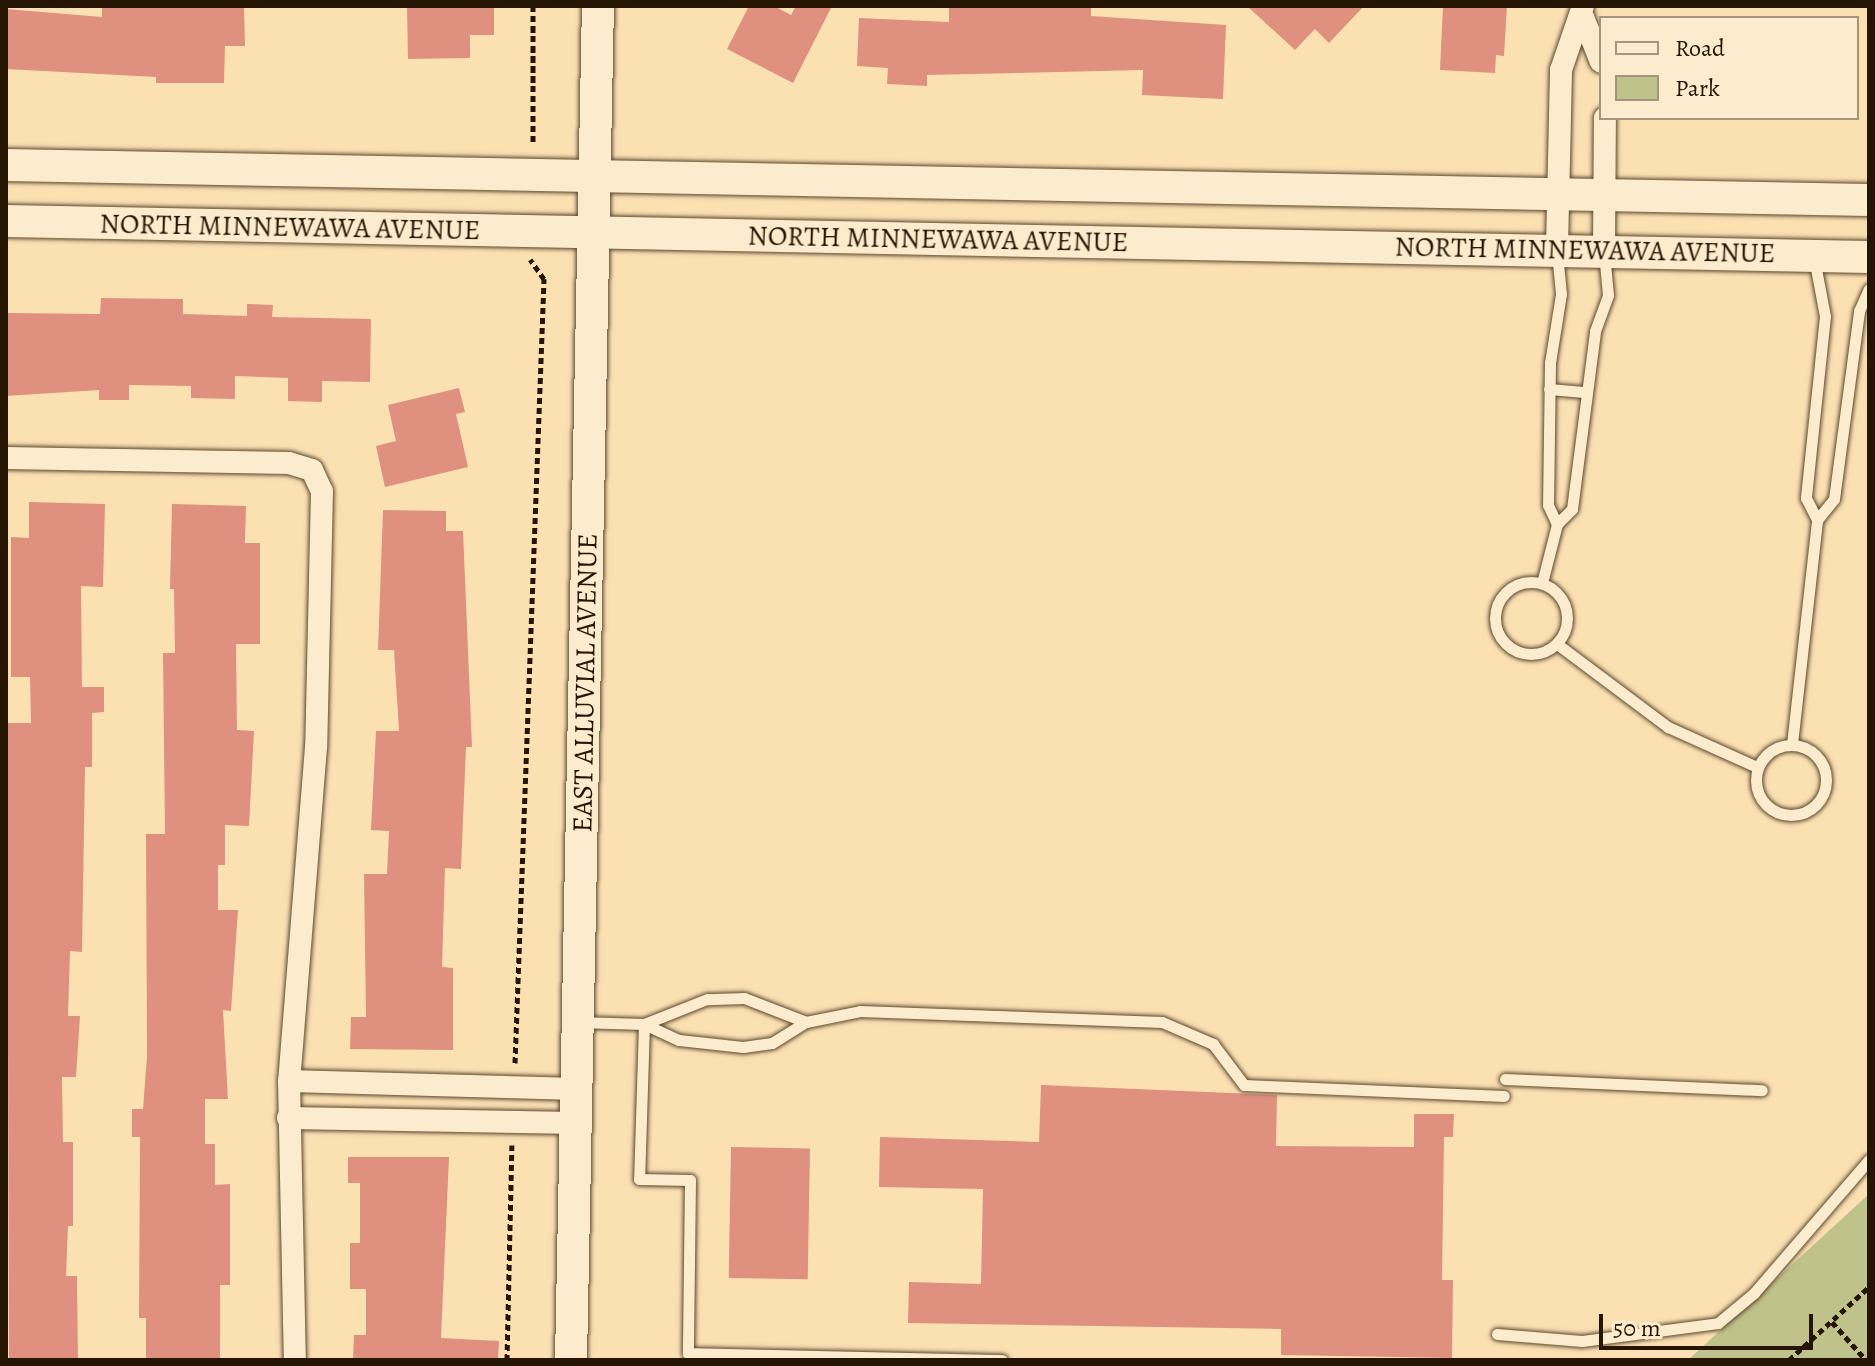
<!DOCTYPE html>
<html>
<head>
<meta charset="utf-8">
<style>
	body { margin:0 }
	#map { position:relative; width:1875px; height:1366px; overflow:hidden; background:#fbe0b2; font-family:Alegreya,serif }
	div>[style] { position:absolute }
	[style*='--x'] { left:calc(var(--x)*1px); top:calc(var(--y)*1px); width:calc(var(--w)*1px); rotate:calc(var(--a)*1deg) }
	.green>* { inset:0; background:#c0c28b }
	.building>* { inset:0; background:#e0907f; transform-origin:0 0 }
	.path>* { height:5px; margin-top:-2.5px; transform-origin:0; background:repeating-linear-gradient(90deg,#261503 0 6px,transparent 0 10px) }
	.roads { filter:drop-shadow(0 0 2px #5b482f) drop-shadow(0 0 2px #5b482f) }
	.lane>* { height:11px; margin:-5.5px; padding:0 5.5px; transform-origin:5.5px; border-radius:5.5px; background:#fcebcd }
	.lane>.ring { margin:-5.5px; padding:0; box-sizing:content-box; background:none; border:11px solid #fcebcd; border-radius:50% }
	.street>* { height:22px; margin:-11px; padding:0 11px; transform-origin:11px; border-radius:11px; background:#fcebcd }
	.secondary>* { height:32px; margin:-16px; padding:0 16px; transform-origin:16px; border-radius:16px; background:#fcebcd }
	span { translate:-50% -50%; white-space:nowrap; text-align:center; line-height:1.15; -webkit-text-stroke:6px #fcebcd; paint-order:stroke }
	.street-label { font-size:28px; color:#261503 }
	.frame { position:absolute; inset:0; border:8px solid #261503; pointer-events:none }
	.legend { position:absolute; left:1599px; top:16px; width:260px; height:104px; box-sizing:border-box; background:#fcebcd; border:2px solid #a6957c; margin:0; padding:10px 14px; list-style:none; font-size:24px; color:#261503 }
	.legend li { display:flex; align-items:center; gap:16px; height:40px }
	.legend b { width:40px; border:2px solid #a6957c }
	.scale { position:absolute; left:1599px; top:1314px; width:214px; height:36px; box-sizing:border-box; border:4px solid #261503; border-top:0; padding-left:10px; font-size:24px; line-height:28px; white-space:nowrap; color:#261503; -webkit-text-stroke:6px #fcebcd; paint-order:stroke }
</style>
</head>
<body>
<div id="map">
	<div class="green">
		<i style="clip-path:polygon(1869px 1194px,1869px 1360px,1688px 1360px)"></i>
	</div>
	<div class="building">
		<i style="clip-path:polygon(102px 6px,244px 6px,245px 46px,225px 46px,224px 83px,156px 83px,156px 77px,6px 69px,6px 9px,102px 17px)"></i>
		<i style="clip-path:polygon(407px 6px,494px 6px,494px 35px,470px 35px,470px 58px,408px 59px)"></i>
		<i style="clip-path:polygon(749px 6px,774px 6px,791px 15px,796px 6px,832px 6px,793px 83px,727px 49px)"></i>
		<i style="clip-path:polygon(949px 6px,1091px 6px,1091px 16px,1226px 25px,1223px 99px,1142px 95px,1143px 70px,927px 75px,927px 86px,887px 84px,888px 68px,857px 66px,859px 18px,949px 22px)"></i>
		<i style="clip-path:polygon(1247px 6px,1364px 6px,1329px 43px,1315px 29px,1295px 50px)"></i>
		<i style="clip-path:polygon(1443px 6px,1507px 6px,1504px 56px,1496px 55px,1495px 73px,1440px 70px)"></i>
		<i style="clip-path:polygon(101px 298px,183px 299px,183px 314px,247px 316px,247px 304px,273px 305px,272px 317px,371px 319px,370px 382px,322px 381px,322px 402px,288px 401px,288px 378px,235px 376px,235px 399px,191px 398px,191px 386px,129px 385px,129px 400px,99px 400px,99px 390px,6px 396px,7px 313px,100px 314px)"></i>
		<i style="clip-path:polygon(459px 388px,465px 412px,456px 414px,468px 467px,385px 487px,376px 446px,396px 441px,388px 405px)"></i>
		<i style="clip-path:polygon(29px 502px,105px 504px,103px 587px,81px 586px,82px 687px,104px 687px,104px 712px,92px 713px,92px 767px,85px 767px,82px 952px,70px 951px,68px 1016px,80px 1016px,76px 1077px,62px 1077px,63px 1142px,73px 1142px,73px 1226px,68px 1226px,66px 1276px,77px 1276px,78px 1360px,9px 1360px,7px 723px,31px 723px,30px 677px,11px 677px,11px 537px,29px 538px)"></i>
		<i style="clip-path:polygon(172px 504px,246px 506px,245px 543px,260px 543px,260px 644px,236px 644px,237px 730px,254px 731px,249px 826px,225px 825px,225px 865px,218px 865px,218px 910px,238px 910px,231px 1011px,223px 1010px,228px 1099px,205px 1099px,205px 1144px,215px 1144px,215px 1185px,230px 1184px,230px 1285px,220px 1285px,220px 1360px,146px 1360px,146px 1318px,139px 1318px,140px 1137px,132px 1137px,132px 1109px,143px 1109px,147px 1056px,146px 834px,165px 834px,163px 653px,175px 653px,174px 589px,170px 589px)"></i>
		<i style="clip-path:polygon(383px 510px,446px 511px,446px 531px,463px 531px,472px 747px,466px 747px,461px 869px,445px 868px,442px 967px,453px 968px,453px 1050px,350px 1049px,351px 1017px,366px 1017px,364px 874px,387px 874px,389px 831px,371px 830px,376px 731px,399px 731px,394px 650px,378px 650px)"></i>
		<i style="clip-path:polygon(1041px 1085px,1277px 1095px,1276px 1146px,1414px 1147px,1414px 1114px,1454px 1114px,1453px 1137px,1444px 1137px,1442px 1280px,1453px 1280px,1452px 1358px,1281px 1355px,1281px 1329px,908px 1323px,909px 1282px,981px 1284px,983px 1189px,879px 1187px,880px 1137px,1039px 1142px)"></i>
		<i style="left:731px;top:1147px;width:79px;height:131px;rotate:1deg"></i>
		<i style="clip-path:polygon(348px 1157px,449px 1157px,441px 1338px,499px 1341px,498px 1360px,353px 1360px,354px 1335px,366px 1335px,366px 1289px,350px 1289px,350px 1243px,360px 1243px,360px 1183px,348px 1183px)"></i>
	</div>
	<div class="path">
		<i style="--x:533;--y:6;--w:139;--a:90"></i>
		<i style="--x:515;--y:1063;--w:785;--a:-87.88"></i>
		<i style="--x:544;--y:279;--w:24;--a:-125"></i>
		<i style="--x:1832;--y:1322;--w:51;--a:48.2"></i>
		<i style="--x:507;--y:1360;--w:215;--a:-88.7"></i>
		<i style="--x:1789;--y:1360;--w:108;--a:-42.4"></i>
	</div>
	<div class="roads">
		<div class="lane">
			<i style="--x:1557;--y:253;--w:41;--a:84.4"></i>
			<i style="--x:1561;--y:294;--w:70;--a:99.1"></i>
			<i style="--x:1550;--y:363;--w:142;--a:90.8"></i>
			<i style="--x:1548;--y:505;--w:21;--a:65"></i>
			<i style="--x:1557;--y:524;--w:21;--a:-45"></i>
			<i style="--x:1572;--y:509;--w:179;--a:-82.6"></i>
			<i style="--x:1595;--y:331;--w:38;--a:-70"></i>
			<i style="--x:1608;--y:295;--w:42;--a:-95.4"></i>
			<i style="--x:1814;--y:258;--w:59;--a:79.3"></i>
			<i style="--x:1825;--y:316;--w:183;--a:96"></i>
			<i style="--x:1806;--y:498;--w:25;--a:63"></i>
			<i style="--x:1817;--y:520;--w:27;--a:-51"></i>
			<i style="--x:1834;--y:499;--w:190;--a:-82.4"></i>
			<i style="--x:1859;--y:311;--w:24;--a:-66"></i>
			<i style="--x:1549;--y:389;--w:38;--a:5"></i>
			<i class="ring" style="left:1495px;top:582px;width:61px;height:61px"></i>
			<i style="--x:1542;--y:583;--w:61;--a:-75.7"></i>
			<i style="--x:1557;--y:644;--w:139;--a:36.8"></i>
			<i style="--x:1668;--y:727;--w:98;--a:24.2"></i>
			<i style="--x:1792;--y:744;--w:225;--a:-83.6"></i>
			<i class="ring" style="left:1756px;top:745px;width:59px;height:59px"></i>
			<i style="--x:578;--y:1022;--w:66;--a:1.7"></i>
			<i style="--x:644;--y:1024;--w:155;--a:91.8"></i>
			<i style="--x:639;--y:1179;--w:51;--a:1.1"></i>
			<i style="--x:690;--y:1180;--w:173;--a:90.7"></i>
			<i style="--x:688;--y:1353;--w:314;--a:1.3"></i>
			<i style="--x:806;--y:1022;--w:66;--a:-158.8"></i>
			<i style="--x:744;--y:998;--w:37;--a:178"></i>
			<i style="--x:707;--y:999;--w:68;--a:158.4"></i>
			<i style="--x:644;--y:1024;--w:38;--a:25"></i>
			<i style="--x:679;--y:1040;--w:64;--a:6.2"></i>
			<i style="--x:743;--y:1047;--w:29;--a:-8"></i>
			<i style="--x:772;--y:1043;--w:40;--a:-32"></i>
			<i style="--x:806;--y:1022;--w:55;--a:-11.5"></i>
			<i style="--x:860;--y:1011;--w:302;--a:2.1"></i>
			<i style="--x:1162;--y:1022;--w:56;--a:23.3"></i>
			<i style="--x:1213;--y:1044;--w:51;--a:52.9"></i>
			<i style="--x:1244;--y:1085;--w:260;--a:2.4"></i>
			<i style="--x:1505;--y:1079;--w:257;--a:2.5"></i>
			<i style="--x:1497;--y:1334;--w:85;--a:4.7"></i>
			<i style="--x:1582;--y:1341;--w:137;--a:-7.5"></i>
			<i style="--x:1718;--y:1323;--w:47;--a:-39.8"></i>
			<i style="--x:1754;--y:1293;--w:176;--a:-49.2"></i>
		</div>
		<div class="street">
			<i style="--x:1583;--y:17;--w:48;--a:68.2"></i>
			<i style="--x:1557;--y:248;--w:178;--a:-88.7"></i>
			<i style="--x:1561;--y:70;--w:68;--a:-71"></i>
			<i style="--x:1604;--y:249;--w:131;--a:-89.6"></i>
			<i style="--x:6;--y:458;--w:283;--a:1"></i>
			<i style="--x:289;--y:463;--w:24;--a:17"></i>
			<i style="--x:312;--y:470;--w:23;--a:65"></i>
			<i style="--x:322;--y:491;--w:256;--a:91.3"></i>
			<i style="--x:316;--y:747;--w:335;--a:94.6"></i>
			<i style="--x:289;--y:1081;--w:279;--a:88.8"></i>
			<i style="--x:289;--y:1081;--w:288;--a:1.6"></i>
			<i style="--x:288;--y:1118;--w:288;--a:1"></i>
		</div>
		<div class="secondary">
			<i style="--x:6;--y:165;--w:1863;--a:1.08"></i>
			<i style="--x:6;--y:221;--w:1863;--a:1.11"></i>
			<i style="--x:571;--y:1360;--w:1354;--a:-88.86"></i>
		</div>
	</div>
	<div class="street-label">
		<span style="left:290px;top:227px;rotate:1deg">NORTH MINNEWAWA AVENUE</span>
		<span style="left:938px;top:239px;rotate:1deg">NORTH MINNEWAWA AVENUE</span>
		<span style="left:1585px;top:250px;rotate:1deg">NORTH MINNEWAWA AVENUE</span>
		<span style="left:585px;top:683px;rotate:-89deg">EAST ALLUVIAL AVENUE</span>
	</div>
	<div class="frame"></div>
	<ul class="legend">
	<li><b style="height:10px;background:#fcebcd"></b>Road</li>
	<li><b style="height:22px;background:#c0c28b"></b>Park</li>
	</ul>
	<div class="scale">50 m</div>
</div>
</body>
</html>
